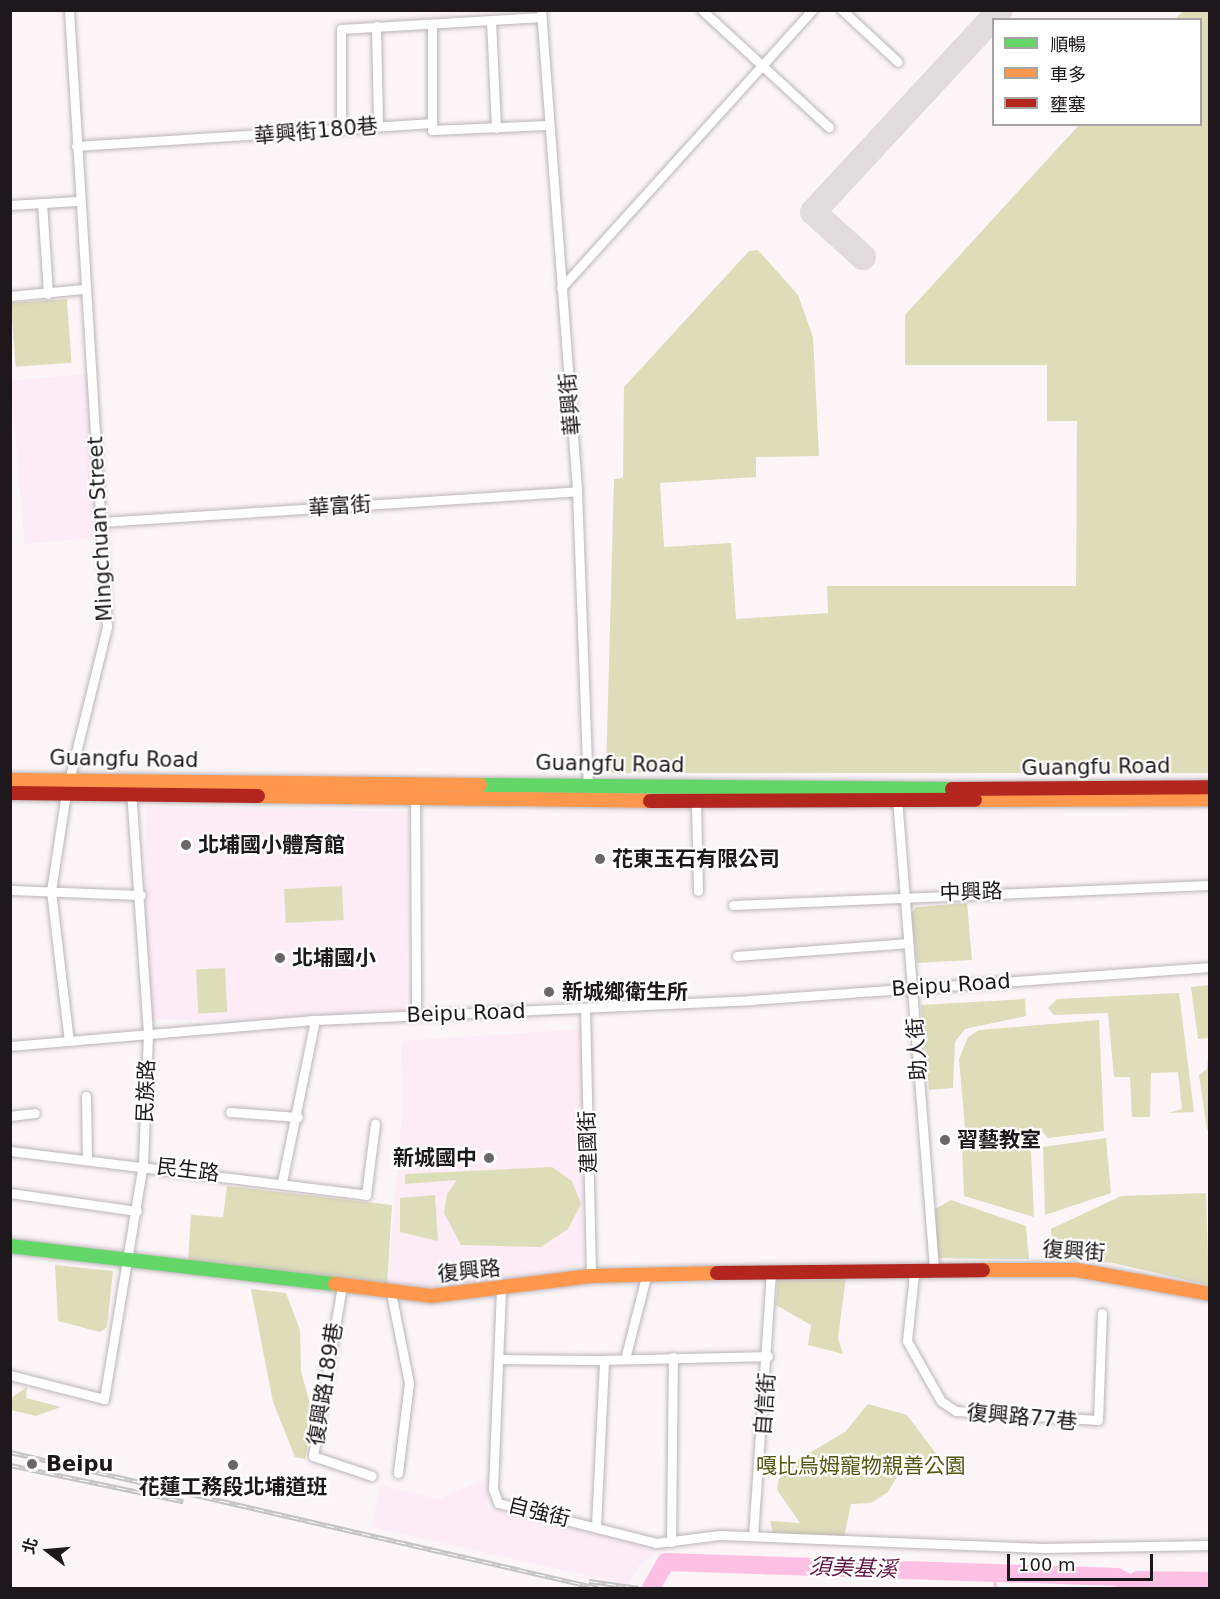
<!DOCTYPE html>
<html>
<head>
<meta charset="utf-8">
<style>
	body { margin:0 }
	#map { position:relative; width:1220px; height:1599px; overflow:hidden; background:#fbf5f8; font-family:"DejaVu Sans","Noto Sans TC",sans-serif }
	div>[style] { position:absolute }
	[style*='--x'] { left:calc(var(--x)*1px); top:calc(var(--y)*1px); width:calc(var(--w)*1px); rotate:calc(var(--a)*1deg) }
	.built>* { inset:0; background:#fdecf5; transform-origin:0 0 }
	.green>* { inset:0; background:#ddddba; transform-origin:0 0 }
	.stream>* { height:3px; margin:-1.5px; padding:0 1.5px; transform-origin:1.5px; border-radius:1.5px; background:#fdbfe4 }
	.river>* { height:18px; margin:-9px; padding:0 9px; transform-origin:9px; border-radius:9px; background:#fdbfe4 }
	.taxiway>* { height:26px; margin:-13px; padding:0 13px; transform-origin:13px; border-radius:13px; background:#e0dcde }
	.roads { filter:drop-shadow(0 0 2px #bab5b8) drop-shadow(0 0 2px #bab5b8) }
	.street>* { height:9px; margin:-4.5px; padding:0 4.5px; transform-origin:4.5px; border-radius:4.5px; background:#fefefe }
	.fast>* { height:14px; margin:-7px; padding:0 7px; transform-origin:7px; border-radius:7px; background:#63d668 }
	.slow>* { height:14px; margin:-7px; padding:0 7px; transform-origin:7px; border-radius:7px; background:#ff974d }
	.jam>* { height:14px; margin:-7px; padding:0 7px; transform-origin:7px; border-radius:7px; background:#b3261e }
	.rail>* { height:5px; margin-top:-2.5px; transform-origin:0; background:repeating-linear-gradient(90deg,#fff 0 9px,#c4c3c3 0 18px); box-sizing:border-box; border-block:2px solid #c4c3c3 }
	.dots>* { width:16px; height:16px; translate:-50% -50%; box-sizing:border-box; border:3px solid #fff; border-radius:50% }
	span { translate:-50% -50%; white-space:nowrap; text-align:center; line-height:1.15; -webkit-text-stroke:4.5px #fff; paint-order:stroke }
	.street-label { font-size:21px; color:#1d181b }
	.poi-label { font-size:21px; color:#1d181b; font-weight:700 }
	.left { translate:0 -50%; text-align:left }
	.right { translate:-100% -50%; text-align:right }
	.park-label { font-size:21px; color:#52560e }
	.water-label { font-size:22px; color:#5d1446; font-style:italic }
	.frame { position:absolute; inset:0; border:12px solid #1d181b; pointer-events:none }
	.legend { position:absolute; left:992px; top:18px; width:210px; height:108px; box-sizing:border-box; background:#fff; border:2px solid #a5a3a4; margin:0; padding:8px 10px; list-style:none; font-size:18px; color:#1d181b }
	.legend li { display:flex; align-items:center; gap:12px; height:30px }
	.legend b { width:30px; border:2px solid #a5a3a4 }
	.north { position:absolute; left:18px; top:1521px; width:60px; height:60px; -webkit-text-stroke:4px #fff; paint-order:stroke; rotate:286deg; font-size:16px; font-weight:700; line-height:24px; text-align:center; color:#1d181b }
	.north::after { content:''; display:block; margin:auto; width:21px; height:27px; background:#1d181b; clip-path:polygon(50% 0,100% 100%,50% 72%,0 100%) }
	.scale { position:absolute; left:1007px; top:1554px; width:146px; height:27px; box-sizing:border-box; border:3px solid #1d181b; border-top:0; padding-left:8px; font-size:18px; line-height:21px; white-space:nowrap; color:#1d181b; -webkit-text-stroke:4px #fff; paint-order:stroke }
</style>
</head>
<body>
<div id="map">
	<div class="built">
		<i style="left:97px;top:373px;width:164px;height:87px;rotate:85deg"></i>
		<i style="left:146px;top:807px;width:263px;height:212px;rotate:1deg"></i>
		<i style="clip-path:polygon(582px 1029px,583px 1265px,440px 1291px,387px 1287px,402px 1114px,401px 1041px)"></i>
		<i style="clip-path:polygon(488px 1478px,487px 1508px,660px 1549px,638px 1567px,629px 1585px,371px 1527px,381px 1485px,438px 1499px)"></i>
	</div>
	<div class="green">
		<i style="clip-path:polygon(1184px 10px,1210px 12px,1209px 773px,606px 773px,614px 479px,623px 478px,624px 387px,749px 251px,758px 250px,798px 295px,813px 337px,819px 456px,756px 457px,756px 477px,660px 483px,664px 547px,731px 543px,736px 619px,828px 613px,827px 586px,1076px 586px,1077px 421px,1047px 421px,1047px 365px,905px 365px,905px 315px,1079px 125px,1200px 124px,1200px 20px,1175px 19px)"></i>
		<i style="left:67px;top:299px;width:64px;height:56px;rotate:86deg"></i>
		<i style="left:342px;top:886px;width:34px;height:58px;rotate:87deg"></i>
		<i style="clip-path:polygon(967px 903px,972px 960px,917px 963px,911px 914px,916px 907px)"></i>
		<i style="left:225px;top:968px;width:44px;height:29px;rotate:87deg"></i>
		<i style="clip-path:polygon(1209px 985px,1209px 1038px,1198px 1039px,1191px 987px)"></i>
		<i style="clip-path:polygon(1179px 993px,1194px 1112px,1168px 1113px,1182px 1109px,1178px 1072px,1151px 1073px,1150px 1117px,1132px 1117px,1130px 1077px,1114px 1077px,1108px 1013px,1054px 1015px,1048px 1008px,1057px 999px)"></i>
		<i style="clip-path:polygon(1025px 999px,1026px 1016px,965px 1029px,955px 1042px,953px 1088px,929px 1090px,921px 1005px)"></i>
		<i style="clip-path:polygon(1099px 1020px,1104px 1131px,1048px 1138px,1039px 1128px,1022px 1141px,966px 1140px,959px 1059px,968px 1037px,979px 1030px)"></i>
		<i style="clip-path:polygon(1209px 1047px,1210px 1129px,1207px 1130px,1199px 1075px,1207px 1069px)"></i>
		<i style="clip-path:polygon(1106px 1138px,1111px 1193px,1045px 1215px,1043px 1147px)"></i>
		<i style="clip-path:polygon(1025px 1147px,1031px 1152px,1034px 1217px,964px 1196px,962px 1149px)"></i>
		<i style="clip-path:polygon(552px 1167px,572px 1181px,581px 1204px,568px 1229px,541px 1247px,461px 1245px,444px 1213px,447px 1194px,457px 1180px,405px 1184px,405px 1174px)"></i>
		<i style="clip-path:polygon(227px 1186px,392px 1205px,387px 1287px,188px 1262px,191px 1215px,223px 1217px)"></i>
		<i style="clip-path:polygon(1206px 1193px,1209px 1285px,1113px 1263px,1053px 1258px,1051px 1229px,1121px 1196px)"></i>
		<i style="clip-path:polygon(435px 1195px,438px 1241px,400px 1232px,400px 1198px)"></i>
		<i style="clip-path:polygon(951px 1200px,1026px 1226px,1029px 1259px,937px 1258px,935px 1209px)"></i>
		<i style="clip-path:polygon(55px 1265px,113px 1271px,107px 1327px,100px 1332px,58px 1321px)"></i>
		<i style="clip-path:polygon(846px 1277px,838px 1338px,843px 1354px,808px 1345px,811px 1325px,776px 1305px,778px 1279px)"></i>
		<i style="clip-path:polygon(251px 1289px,286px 1293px,300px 1330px,301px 1371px,314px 1419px,305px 1459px,295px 1457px,273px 1402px)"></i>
		<i style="clip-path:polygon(27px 1387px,26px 1398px,61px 1407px,36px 1416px,11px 1410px,11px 1398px)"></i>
		<i style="clip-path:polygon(868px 1404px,907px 1415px,937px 1455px,902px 1468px,888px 1492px,871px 1503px,851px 1504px,844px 1537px,773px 1533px,770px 1521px,800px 1523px,777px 1490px,781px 1462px,794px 1462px,845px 1432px)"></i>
	</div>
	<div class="stream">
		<i style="--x:994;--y:1574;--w:14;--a:86"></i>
	</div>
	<div class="river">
		<i style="--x:651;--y:1588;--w:30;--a:-60"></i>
		<i style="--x:666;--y:1562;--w:451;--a:1.9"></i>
		<i style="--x:1117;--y:1577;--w:17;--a:28"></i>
		<i style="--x:1132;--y:1585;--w:8;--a:-40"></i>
		<i style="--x:1138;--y:1580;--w:72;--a:0.8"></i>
	</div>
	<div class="taxiway">
		<i style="--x:863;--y:257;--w:67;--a:-138"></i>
		<i style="--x:813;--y:212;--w:275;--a:-47.2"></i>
	</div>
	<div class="roads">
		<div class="street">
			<i style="--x:69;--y:10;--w:618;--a:86.48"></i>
			<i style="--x:107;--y:627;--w:171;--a:103.9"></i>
			<i style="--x:66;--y:793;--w:99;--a:98.7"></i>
			<i style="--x:51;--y:891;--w:151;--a:83.2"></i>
			<i style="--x:541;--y:10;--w:482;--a:85.7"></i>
			<i style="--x:577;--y:491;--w:300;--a:87.9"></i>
			<i style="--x:702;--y:10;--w:173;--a:42.7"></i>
			<i style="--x:842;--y:10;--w:76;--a:42.9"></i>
			<i style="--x:491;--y:21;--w:107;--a:87.3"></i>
			<i style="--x:432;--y:24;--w:106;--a:90"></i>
			<i style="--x:432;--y:130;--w:116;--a:-2.5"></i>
			<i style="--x:376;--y:26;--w:99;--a:88.8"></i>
			<i style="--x:341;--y:129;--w:100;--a:-90"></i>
			<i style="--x:341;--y:29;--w:201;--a:-3.4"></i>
			<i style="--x:76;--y:146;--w:357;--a:-3.7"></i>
			<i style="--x:42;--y:203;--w:91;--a:86.2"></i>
			<i style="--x:10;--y:205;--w:67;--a:-3.4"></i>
			<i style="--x:561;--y:288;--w:375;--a:-47.9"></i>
			<i style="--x:10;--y:296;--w:73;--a:-5.5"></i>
			<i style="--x:102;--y:522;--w:476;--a:-3.7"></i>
			<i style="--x:415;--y:795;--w:220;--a:89.7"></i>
			<i style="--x:897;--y:798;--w:476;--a:85.5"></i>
			<i style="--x:696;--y:802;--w:89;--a:88.7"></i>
			<i style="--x:10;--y:890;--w:131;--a:2.2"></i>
			<i style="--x:733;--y:905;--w:477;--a:-2.4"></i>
			<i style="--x:737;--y:956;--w:171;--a:-4.3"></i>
			<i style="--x:585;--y:1008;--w:268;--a:88.7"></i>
			<i style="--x:10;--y:1046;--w:306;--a:-4.9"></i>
			<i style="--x:315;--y:1020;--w:436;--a:-2.6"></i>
			<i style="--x:751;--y:1000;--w:460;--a:-4.1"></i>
			<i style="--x:86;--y:1096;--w:62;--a:89.1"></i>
			<i style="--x:230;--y:1112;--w:68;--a:4.2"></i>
			<i style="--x:10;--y:1116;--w:25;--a:-7"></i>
			<i style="--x:10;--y:1151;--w:359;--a:7"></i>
			<i style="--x:366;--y:1195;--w:72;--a:-82.8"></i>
			<i style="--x:282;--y:1182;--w:165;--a:-78.5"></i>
			<i style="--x:10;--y:1193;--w:128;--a:8.1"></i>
			<i style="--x:914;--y:1274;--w:67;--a:96"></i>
			<i style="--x:907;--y:1341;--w:69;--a:60.5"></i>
			<i style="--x:941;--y:1401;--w:18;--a:34"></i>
			<i style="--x:956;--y:1411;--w:142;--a:3.6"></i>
			<i style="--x:1098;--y:1420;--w:107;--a:-87.9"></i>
			<i style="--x:342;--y:1286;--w:172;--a:99.7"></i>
			<i style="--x:313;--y:1456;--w:62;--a:18.7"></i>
			<i style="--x:501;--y:1289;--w:200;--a:92.3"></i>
			<i style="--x:493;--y:1489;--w:15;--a:70"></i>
			<i style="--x:498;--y:1503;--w:163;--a:14.2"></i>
			<i style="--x:656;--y:1543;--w:64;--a:-7.1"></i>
			<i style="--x:720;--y:1535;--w:322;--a:2.3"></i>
			<i style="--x:1042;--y:1548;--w:168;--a:-1"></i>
			<i style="--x:391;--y:1293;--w:92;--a:78.7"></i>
			<i style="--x:409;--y:1383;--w:91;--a:97"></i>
			<i style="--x:500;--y:1359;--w:104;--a:0.6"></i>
			<i style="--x:625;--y:1359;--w:89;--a:-75.7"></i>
			<i style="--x:10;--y:1375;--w:97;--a:14.3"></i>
			<i style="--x:104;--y:1399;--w:238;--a:-80.6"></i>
			<i style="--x:143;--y:1164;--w:131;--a:-87.8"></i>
			<i style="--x:148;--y:1033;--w:244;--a:-94"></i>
			<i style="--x:596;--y:1526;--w:166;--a:-87.2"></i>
			<i style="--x:604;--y:1360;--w:164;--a:-1.4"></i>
			<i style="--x:753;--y:1536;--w:265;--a:-86.1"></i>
			<i style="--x:671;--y:1542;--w:185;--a:-89.4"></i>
		</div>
		<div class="fast">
			<i style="--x:480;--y:785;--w:472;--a:0.5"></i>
			<i style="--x:10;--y:1246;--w:327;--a:6.7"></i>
		</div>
		<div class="slow">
			<i style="--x:10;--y:780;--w:470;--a:0.6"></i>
			<i style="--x:258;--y:796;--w:392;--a:0.7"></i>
			<i style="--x:975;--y:800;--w:235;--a:-0.2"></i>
			<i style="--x:983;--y:1270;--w:94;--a:0"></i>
			<i style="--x:1077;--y:1270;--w:135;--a:10.2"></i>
			<i style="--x:335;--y:1284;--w:98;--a:7.1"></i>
			<i style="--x:432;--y:1296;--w:160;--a:-7.2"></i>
			<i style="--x:591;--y:1276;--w:126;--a:-1.4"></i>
		</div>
		<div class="jam">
			<i style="--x:952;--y:789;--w:258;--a:-0.4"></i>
			<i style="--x:10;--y:793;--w:248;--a:0.7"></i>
			<i style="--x:650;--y:801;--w:325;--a:-0.2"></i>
			<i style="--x:717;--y:1273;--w:266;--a:-0.6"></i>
		</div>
	</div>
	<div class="rail">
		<i style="--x:10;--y:1452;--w:604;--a:13.02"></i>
		<i style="--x:10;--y:1465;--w:177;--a:11.8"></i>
		<i style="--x:589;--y:1581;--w:50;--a:8"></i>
	</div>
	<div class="dots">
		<i style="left:186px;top:845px;background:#6b6568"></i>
		<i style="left:600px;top:859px;background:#6b6568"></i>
		<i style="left:280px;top:958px;background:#6b6568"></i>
		<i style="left:549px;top:992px;background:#6b6568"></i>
		<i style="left:945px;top:1140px;background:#6b6568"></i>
		<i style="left:489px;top:1158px;background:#6b6568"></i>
		<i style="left:32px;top:1464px;background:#6b6568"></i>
		<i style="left:233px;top:1465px;background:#6b6568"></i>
	</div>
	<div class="street-label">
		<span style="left:316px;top:131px;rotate:-5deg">華興街180巷</span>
		<span style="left:570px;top:404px;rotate:-95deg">華興街</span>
		<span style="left:340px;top:506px;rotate:-4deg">華富街</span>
		<span style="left:100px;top:529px;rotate:-93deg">Mingchuan Street</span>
		<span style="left:124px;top:759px;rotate:1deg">Guangfu Road</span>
		<span style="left:610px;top:764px;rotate:1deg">Guangfu Road</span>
		<span style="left:1096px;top:767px;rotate:-1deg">Guangfu Road</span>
		<span style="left:971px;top:892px;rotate:-2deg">中興路</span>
		<span style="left:951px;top:985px;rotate:-4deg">Beipu Road</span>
		<span style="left:466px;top:1013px;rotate:-2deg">Beipu Road</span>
		<span style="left:917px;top:1049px;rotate:-94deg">助人街</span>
		<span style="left:146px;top:1091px;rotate:-88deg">民族路</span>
		<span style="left:588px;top:1142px;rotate:-92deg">建國街</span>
		<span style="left:188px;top:1170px;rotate:7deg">民生路</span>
		<span style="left:1074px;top:1251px;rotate:4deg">復興街</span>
		<span style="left:469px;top:1271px;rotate:-6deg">復興路</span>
		<span style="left:325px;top:1384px;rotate:-81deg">復興路189巷</span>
		<span style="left:765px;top:1404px;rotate:-86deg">自信街</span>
		<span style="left:1022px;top:1417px;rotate:5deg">復興路77巷</span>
		<span style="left:539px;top:1512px;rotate:14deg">自強街</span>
	</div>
	<div class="poi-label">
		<span class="left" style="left:198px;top:845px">北埔國小體育館</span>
		<span class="left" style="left:612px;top:859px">花東玉石有限公司</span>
		<span class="left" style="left:292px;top:958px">北埔國小</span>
		<span class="left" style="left:562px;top:992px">新城鄉衛生所</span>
		<span class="left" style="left:957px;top:1140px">習藝教室</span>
		<span class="right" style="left:477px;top:1158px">新城國中</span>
		<span class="left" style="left:46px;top:1464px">Beipu</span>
		<span style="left:233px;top:1487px">花蓮工務段北埔道班</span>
	</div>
	<div class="park-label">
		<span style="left:861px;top:1466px">嘎比烏姆寵物親善公園</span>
	</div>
	<div class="water-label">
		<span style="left:853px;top:1568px;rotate:2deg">須美基溪</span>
	</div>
	<div class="frame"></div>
	<ul class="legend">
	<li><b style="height:8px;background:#63d668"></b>順暢</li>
	<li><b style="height:8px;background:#ff974d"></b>車多</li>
	<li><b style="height:8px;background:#b3261e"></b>壅塞</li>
	</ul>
	<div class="north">北</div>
	<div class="scale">100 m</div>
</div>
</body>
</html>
